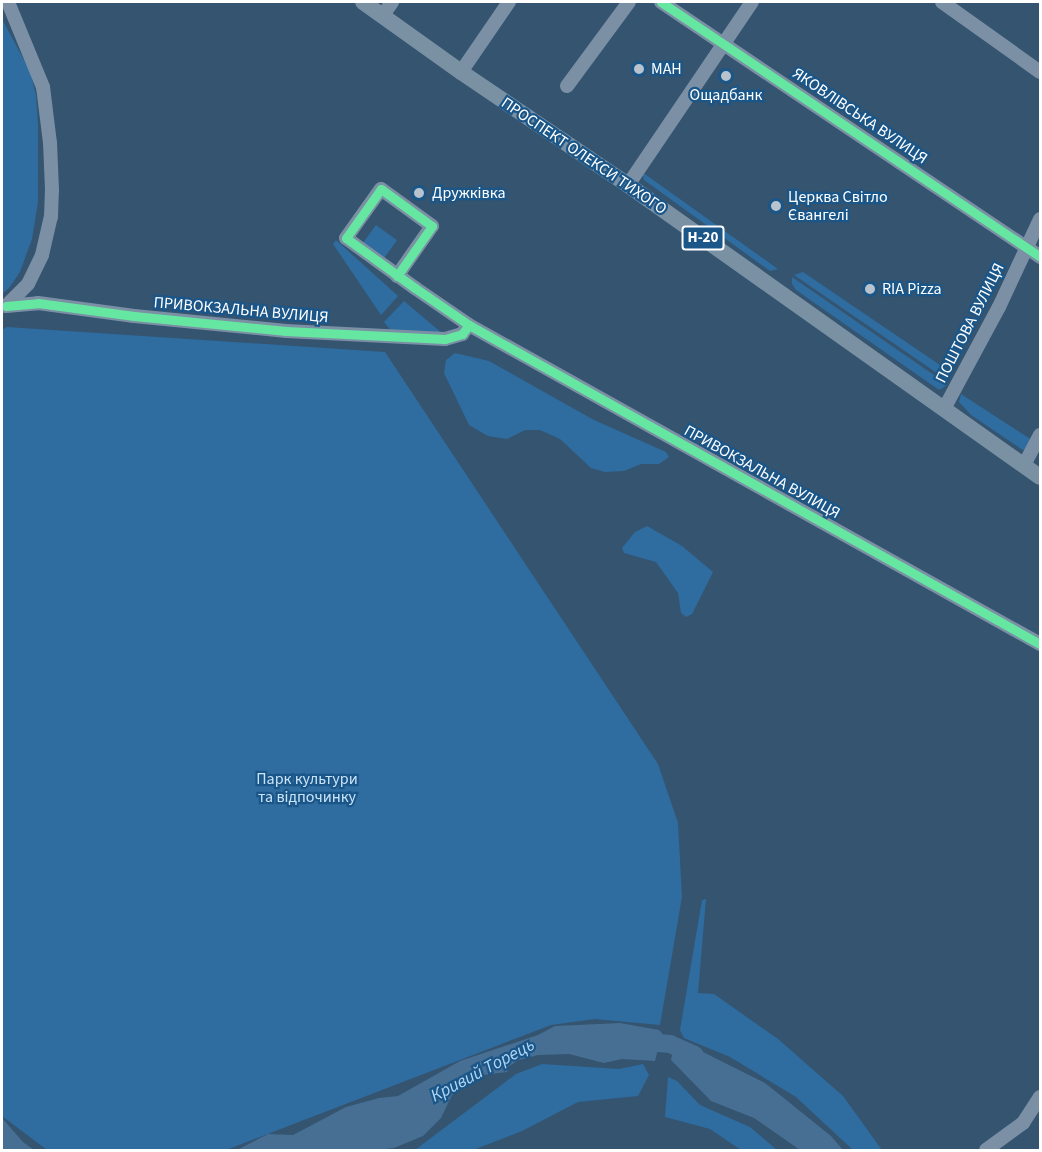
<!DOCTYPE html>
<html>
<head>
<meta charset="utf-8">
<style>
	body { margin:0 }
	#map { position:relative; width:1042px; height:1152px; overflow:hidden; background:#345470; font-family:"Source Sans 3",sans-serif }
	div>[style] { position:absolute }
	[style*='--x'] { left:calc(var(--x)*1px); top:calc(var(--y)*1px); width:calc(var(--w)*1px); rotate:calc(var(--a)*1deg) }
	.green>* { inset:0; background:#2f6ca0; transform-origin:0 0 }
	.water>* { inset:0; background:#466f93 }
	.river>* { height:18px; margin:-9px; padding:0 9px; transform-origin:9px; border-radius:9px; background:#466f93 }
	.minor>* { height:14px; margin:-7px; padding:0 7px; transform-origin:7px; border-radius:7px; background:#7b90a5 }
	.major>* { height:16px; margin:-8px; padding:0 8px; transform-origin:8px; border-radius:8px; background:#7a90a3 }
	.cycleway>* { height:9px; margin:-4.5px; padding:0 4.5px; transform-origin:4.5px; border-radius:4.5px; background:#66e7a1 }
	.dots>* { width:16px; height:16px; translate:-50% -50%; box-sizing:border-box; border:3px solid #1b5689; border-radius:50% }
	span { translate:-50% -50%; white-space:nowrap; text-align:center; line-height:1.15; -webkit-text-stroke:4.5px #1b5689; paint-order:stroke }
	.shield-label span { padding:2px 4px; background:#1b5689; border:2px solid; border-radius:4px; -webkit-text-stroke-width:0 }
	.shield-label { font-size:15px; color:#fff; font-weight:700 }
	.poi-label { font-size:16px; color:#fff }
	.left { translate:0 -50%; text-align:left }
	.street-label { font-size:16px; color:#fff }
	.park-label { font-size:16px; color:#c9e4f9 }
	.water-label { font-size:18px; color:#b0d6f4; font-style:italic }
	.frame { position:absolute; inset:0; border:3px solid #fff; pointer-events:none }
</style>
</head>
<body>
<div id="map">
	<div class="green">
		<i style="clip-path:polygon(2px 19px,30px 71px,36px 95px,38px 125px,38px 202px,32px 239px,20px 272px,9px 288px,2px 294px)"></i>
		<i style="clip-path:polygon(642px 172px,778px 269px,770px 271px,644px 180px)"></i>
		<i style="left:376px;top:225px;width:26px;height:22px;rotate:36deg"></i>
		<i style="clip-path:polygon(336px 240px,398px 296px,381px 315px,333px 244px)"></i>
		<i style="clip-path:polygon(803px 272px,940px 365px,946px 373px,947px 380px,794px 275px)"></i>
		<i style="clip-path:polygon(792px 277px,947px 384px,946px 386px,939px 390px,796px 290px,792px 284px)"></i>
		<i style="clip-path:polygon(404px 301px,443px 334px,393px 333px,384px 322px)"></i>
		<i style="clip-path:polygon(7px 327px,385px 352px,658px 764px,678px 823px,682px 897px,660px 1025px,595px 1019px,551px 1025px,226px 1150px,47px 1150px,2px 1116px,2px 330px)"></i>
		<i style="clip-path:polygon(455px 353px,489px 361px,594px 420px,666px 452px,669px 457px,659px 464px,641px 464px,624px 471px,605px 472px,591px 468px,560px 439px,540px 430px,525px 430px,507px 439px,488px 436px,469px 425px,444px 373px,446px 360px)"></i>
		<i style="clip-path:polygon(961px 394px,1032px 440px,1028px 448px,1023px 450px,971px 415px,959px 402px)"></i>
		<i style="clip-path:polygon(647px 526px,682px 546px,713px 572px,692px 614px,686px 617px,681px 613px,678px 593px,656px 562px,624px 553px,622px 548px,635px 532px)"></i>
		<i style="clip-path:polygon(706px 899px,698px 993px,714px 994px,778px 1039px,843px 1096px,882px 1150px,853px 1150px,796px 1097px,730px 1057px,684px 1038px,680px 1030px,702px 900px)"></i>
		<i style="clip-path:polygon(542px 1064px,619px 1069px,643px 1064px,649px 1075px,638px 1096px,578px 1102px,522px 1131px,473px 1150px,415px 1150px,516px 1074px)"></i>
		<i style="clip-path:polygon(668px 1077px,677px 1081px,700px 1105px,750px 1127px,777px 1150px,741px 1150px,710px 1129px,665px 1117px)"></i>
	</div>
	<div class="water">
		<i style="clip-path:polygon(620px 1023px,659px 1030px,662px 1033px,655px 1061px,622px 1059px,604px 1063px,569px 1054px,538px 1055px,519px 1060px,509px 1066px,507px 1072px,483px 1075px,452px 1095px,441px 1118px,423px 1136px,394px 1148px,377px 1150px,237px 1150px,268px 1134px,293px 1135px,346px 1107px,379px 1098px,398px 1096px,460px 1061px,538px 1035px,555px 1026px)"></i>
		<i style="clip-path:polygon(675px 1038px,765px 1083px,831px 1136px,843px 1150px,800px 1150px,754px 1118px,711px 1101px,671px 1060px)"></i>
		<i style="clip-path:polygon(2px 1118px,23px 1142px,34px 1150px,2px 1150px)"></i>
	</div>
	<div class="river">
		<i style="--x:636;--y:1041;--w:34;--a:5"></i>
		<i style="--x:670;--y:1044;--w:27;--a:24"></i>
	</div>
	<div class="minor">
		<i style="--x:661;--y:2;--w:457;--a:33.9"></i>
		<i style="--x:942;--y:2;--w:120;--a:35.5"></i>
		<i style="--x:383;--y:15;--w:16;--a:-55"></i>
		<i style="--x:461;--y:72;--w:85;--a:-55.6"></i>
		<i style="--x:567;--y:86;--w:104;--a:-53.6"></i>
		<i style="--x:628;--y:185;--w:221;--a:-55.9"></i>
		<i style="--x:6;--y:306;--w:32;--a:-5"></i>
		<i style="--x:38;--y:303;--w:97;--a:7.7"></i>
		<i style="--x:134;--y:316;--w:153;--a:5.6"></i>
		<i style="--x:286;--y:331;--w:159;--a:2.9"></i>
		<i style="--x:445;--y:339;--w:18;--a:-16"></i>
		<i style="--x:462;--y:334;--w:11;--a:-52"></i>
		<i style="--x:469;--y:325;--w:65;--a:-145.6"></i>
		<i style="--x:415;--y:288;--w:85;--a:-144.1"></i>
		<i style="--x:346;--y:238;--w:60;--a:-54.5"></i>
		<i style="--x:381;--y:189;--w:63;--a:36"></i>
		<i style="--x:432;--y:226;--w:61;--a:125"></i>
		<i style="--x:6;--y:306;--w:31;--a:-45"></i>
		<i style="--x:28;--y:284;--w:32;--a:-64"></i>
		<i style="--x:42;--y:255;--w:39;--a:-77"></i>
		<i style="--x:51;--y:217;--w:27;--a:-88"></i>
		<i style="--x:52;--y:190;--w:47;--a:-92.4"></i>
		<i style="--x:50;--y:143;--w:56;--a:-97.1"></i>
		<i style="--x:43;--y:87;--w:92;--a:-112.4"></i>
		<i style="--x:469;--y:325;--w:654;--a:29.19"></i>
		<i style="--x:944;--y:409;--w:116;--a:-61.7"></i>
		<i style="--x:999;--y:307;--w:97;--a:-65"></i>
		<i style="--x:1024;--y:465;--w:34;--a:-62"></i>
		<i style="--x:986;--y:1150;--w:46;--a:-36.1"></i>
		<i style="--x:1023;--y:1123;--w:31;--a:-57"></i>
	</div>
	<div class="major">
		<i style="--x:363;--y:2;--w:120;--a:35.5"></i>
		<i style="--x:461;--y:72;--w:202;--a:34.1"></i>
		<i style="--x:628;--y:185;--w:505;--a:35.33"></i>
	</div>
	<div class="cycleway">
		<i style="--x:661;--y:2;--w:457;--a:33.9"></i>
		<i style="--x:6;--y:306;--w:32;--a:-5"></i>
		<i style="--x:38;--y:303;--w:97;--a:7.7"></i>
		<i style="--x:134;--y:316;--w:153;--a:5.6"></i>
		<i style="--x:286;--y:331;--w:159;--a:2.9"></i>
		<i style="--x:445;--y:339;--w:18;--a:-16"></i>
		<i style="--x:462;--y:334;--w:11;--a:-52"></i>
		<i style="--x:469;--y:325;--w:65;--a:-145.6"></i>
		<i style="--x:415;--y:288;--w:85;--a:-144.1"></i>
		<i style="--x:346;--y:238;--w:60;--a:-54.5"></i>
		<i style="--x:381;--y:189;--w:63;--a:36"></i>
		<i style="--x:432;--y:226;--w:61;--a:125"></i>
		<i style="--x:469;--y:325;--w:654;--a:29.19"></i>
	</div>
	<div class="dots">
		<i style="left:639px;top:69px;background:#b8c3cd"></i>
		<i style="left:726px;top:76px;background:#b8c3cd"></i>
		<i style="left:419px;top:193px;background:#b8c3cd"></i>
		<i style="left:776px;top:206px;background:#b8c3cd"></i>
		<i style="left:870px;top:289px;background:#b8c3cd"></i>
	</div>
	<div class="shield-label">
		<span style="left:703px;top:238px">Н-20</span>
	</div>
	<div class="poi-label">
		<span class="left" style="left:651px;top:69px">МАН</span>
		<span style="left:726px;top:95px">Ощадбанк</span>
		<span class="left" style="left:432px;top:193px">Дружківка</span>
		<span class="left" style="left:788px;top:206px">Церква Світло<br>Євангелі</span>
		<span class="left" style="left:882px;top:289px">RIA Pizza</span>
	</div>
	<div class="street-label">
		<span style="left:860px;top:116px;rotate:34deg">ЯКОВЛІВСЬКА ВУЛИЦЯ</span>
		<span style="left:584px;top:156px;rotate:34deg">ПРОСПЕКТ ОЛЕКСИ ТИХОГО</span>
		<span style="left:241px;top:310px;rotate:5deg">ПРИВОКЗАЛЬНА ВУЛИЦЯ</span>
		<span style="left:970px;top:323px;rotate:-63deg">ПОШТОВА ВУЛИЦЯ</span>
		<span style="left:762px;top:472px;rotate:29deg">ПРИВОКЗАЛЬНА ВУЛИЦЯ</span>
	</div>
	<div class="park-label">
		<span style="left:307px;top:788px">Парк культури<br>та відпочинку</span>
	</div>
	<div class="water-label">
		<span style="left:483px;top:1071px;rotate:-28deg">Кривий Торець</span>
	</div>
	<div class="frame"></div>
</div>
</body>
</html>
